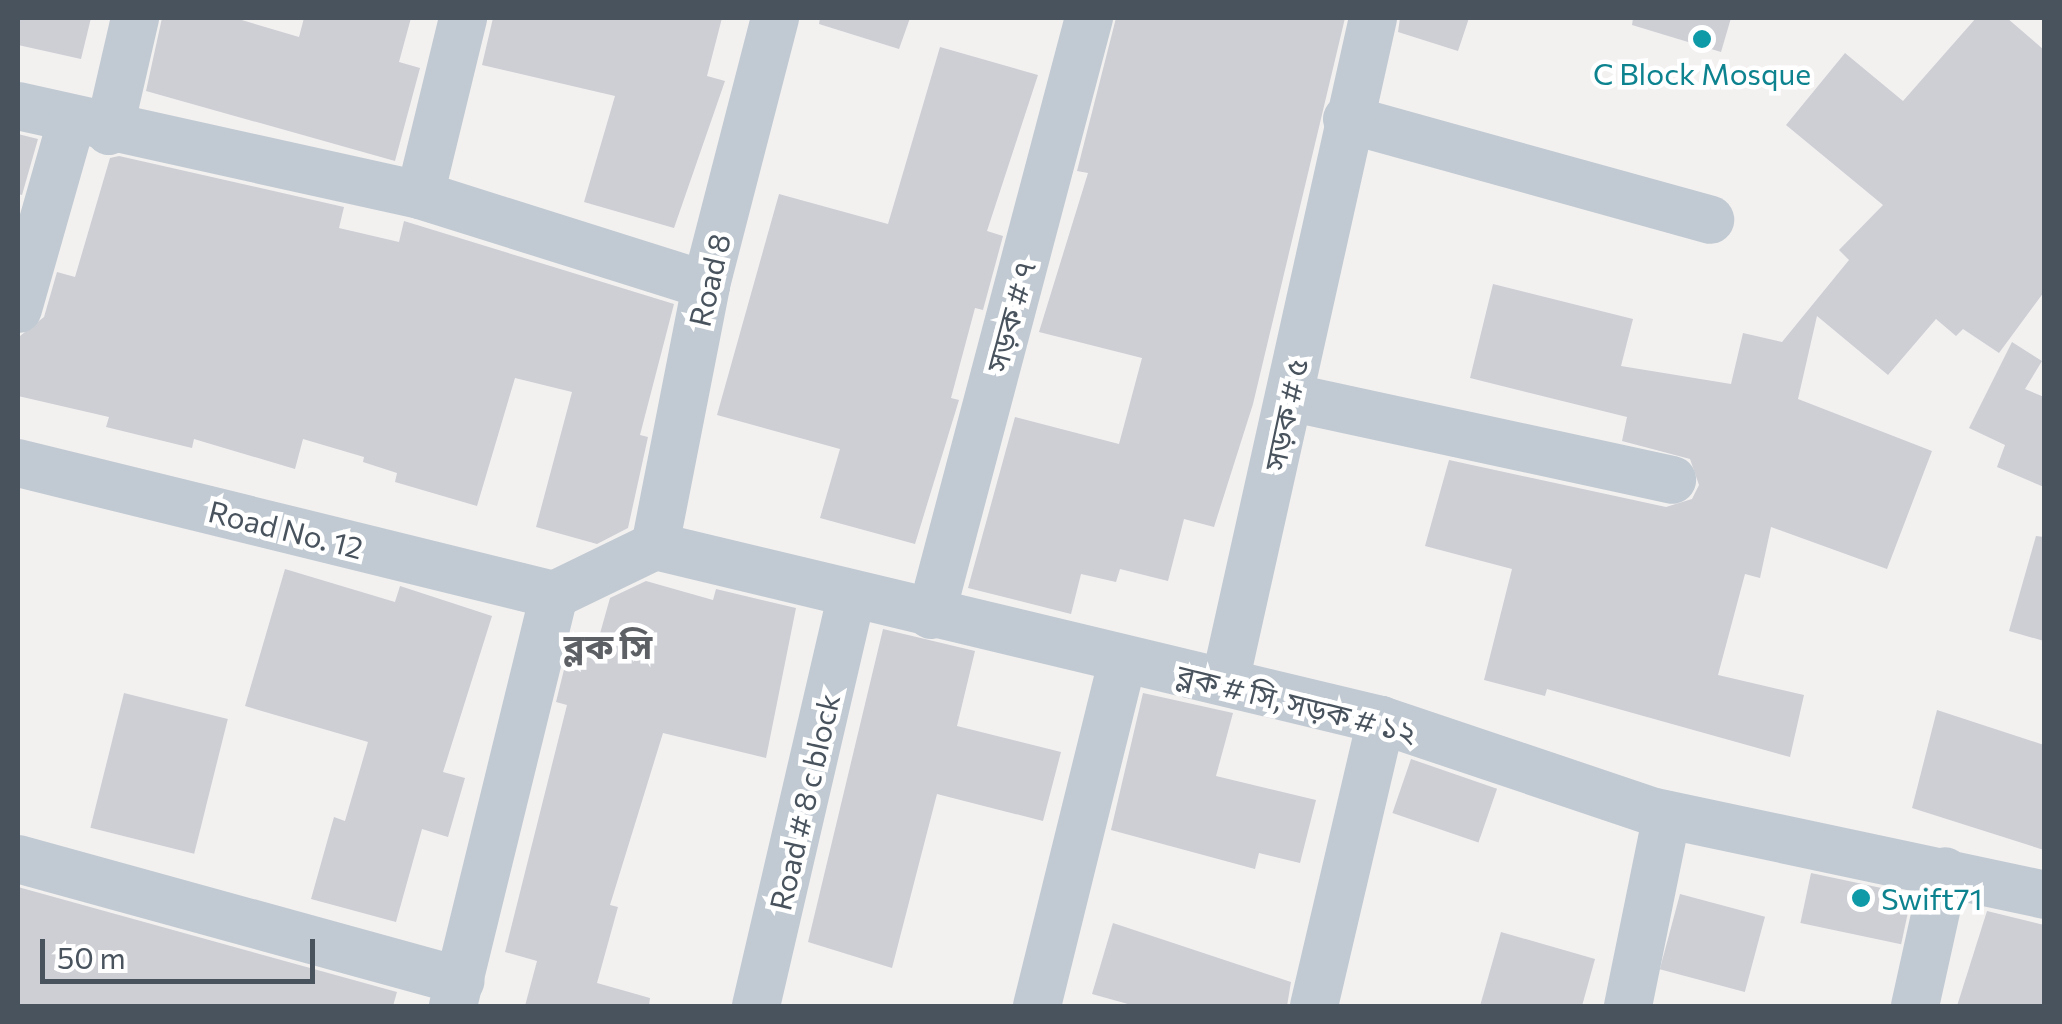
<!DOCTYPE html>
<html>
<head>
<meta charset="utf-8">
<style>
	body { margin:0 }
	#map { position:relative; width:2062px; height:1024px; overflow:hidden; background:#f3f0f0; font-family:Commissioner,"Noto Sans Bengali",sans-serif }
	div>[style] { position:absolute }
	[style*='--x'] { left:calc(var(--x)*1px); top:calc(var(--y)*1px); width:calc(var(--w)*1px); rotate:calc(var(--a)*1deg) }
	.building>* { inset:0; background:#cdcfd5; transform-origin:0 0 }
	.minor>* { height:48px; margin:-24px; padding:0 24px; transform-origin:24px; border-radius:24px; background:#c1cad2 }
	.dots>* { width:28px; height:28px; translate:-50% -50%; box-sizing:border-box; border:5px solid #fff; border-radius:50% }
	span { translate:-50% -50%; white-space:nowrap; text-align:center; line-height:1.15; -webkit-text-stroke:9px #fff; paint-order:stroke }
	.culture-label { font-size:30px; color:#0d838f }
	.left { translate:0 -50%; text-align:left }
	.street-label { font-size:30px; color:#48535e }
	.quarter-label { font-size:35px; color:#5d6065; font-weight:700 }
	.frame { position:absolute; inset:0; border:20px solid #48535e; pointer-events:none }
	.scale { position:absolute; left:40px; top:939px; width:275px; height:45px; box-sizing:border-box; border:5px solid #48535e; border-top:0; padding-left:12px; font-size:30px; line-height:35px; white-space:nowrap; color:#48535e; -webkit-text-stroke:8px #fff; paint-order:stroke }
</style>
</head>
<body>
<div id="map">
	<div class="building">
		<i style="clip-path:polygon(18px 18px,91px 18px,81px 59px,18px 45px)"></i>
		<i style="clip-path:polygon(162px 18px,235px 18px,299px 37px,304px 18px,411px 18px,399px 62px,420px 68px,395px 161px,146px 91px)"></i>
		<i style="clip-path:polygon(493px 18px,722px 18px,707px 76px,725px 81px,674px 228px,584px 202px,615px 96px,482px 65px)"></i>
		<i style="clip-path:polygon(820px 18px,910px 18px,899px 49px,819px 24px)"></i>
		<i style="clip-path:polygon(1116px 18px,1345px 18px,1253px 404px,1214px 527px,1184px 519px,1168px 581px,1120px 569px,1116px 582px,1081px 574px,1071px 614px,968px 588px,1015px 417px,1119px 444px,1142px 358px,1039px 332px,1088px 173px,1077px 171px)"></i>
		<i style="clip-path:polygon(1400px 18px,1469px 18px,1458px 51px,1398px 32px)"></i>
		<i style="clip-path:polygon(1633px 18px,1731px 18px,1721px 52px,1632px 25px)"></i>
		<i style="clip-path:polygon(1976px 18px,2007px 18px,2044px 50px,2044px 292px,1999px 353px,1963px 329px,1956px 336px,1936px 319px,1888px 375px,1817px 316px,1798px 399px,1932px 451px,1887px 569px,1771px 527px,1760px 578px,1745px 574px,1718px 675px,1804px 695px,1790px 757px,1547px 689px,1545px 696px,1484px 680px,1512px 569px,1425px 546px,1449px 460px,1666px 507px,1692px 499px,1699px 485px,1690px 459px,1622px 441px,1627px 417px,1470px 378px,1493px 284px,1633px 319px,1621px 366px,1731px 384px,1743px 333px,1782px 342px,1849px 260px,1839px 250px,1883px 205px,1786px 125px,1845px 53px,1903px 101px)"></i>
		<i style="clip-path:polygon(940px 47px,1038px 75px,987px 231px,1003px 236px,983px 310px,975px 308px,951px 398px,959px 400px,915px 544px,820px 518px,840px 449px,717px 415px,779px 194px,888px 224px)"></i>
		<i style="clip-path:polygon(18px 134px,38px 139px,22px 195px,18px 194px)"></i>
		<i style="clip-path:polygon(119px 156px,344px 207px,339px 228px,399px 242px,404px 221px,674px 304px,640px 435px,648px 437px,628px 528px,597px 544px,536px 527px,572px 392px,515px 378px,477px 506px,395px 482px,397px 473px,363px 462px,364px 457px,303px 439px,295px 469px,194px 439px,192px 448px,106px 427px,109px 417px,18px 396px,20px 336px,44px 317px,57px 272px,75px 277px,110px 158px)"></i>
		<i style="clip-path:polygon(2012px 342px,2042px 361px,2025px 389px,2044px 397px,2044px 487px,1997px 467px,2005px 445px,1969px 428px)"></i>
		<i style="clip-path:polygon(2036px 536px,2044px 537px,2044px 641px,2009px 631px)"></i>
		<i style="clip-path:polygon(285px 569px,395px 602px,400px 586px,492px 616px,443px 772px,465px 778px,448px 837px,422px 829px,396px 922px,311px 899px,334px 817px,345px 821px,368px 742px,245px 706px)"></i>
		<i style="clip-path:polygon(646px 581px,713px 600px,716px 589px,796px 608px,766px 758px,663px 733px,610px 905px,618px 907px,597px 983px,650px 998px,649px 1006px,525px 1006px,537px 961px,505px 952px,567px 705px,556px 702px,573px 633px,599px 637px,610px 598px)"></i>
		<i style="clip-path:polygon(883px 629px,975px 651px,957px 726px,1061px 752px,1043px 821px,937px 794px,892px 968px,808px 942px)"></i>
		<i style="left:124px;top:693px;width:107px;height:139px;rotate:14deg"></i>
		<i style="clip-path:polygon(1143px 693px,1233px 713px,1216px 776px,1316px 800px,1300px 863px,1259px 853px,1255px 869px,1111px 830px)"></i>
		<i style="clip-path:polygon(1937px 710px,2044px 745px,2044px 850px,1912px 808px)"></i>
		<i style="left:1411px;top:759px;width:91px;height:57px;rotate:19deg"></i>
		<i style="left:1811px;top:873px;width:103px;height:51px;rotate:12deg"></i>
		<i style="clip-path:polygon(18px 887px,397px 992px,393px 1006px,18px 1006px)"></i>
		<i style="left:1680px;top:894px;width:88px;height:78px;rotate:15deg"></i>
		<i style="clip-path:polygon(1987px 911px,2044px 925px,2044px 1006px,1957px 1006px)"></i>
		<i style="clip-path:polygon(1113px 923px,1291px 982px,1287px 1006px,1135px 1006px,1092px 994px)"></i>
		<i style="clip-path:polygon(1501px 932px,1595px 959px,1582px 1006px,1480px 1006px)"></i>
	</div>
	<div class="minor">
		<i style="--x:18;--y:106;--w:412;--a:12.5"></i>
		<i style="--x:420;--y:195;--w:300;--a:17.5"></i>
		<i style="--x:1347;--y:119;--w:377;--a:15.5"></i>
		<i style="--x:109;--y:131;--w:116;--a:-77"></i>
		<i style="--x:420;--y:195;--w:182;--a:-76.3"></i>
		<i style="--x:18;--y:309;--w:197;--a:-74.1"></i>
		<i style="--x:1289;--y:397;--w:392;--a:12.2"></i>
		<i style="--x:18;--y:463;--w:552;--a:13.83"></i>
		<i style="--x:655;--y:546;--w:266;--a:-78.9"></i>
		<i style="--x:706;--y:285;--w:276;--a:-75.5"></i>
		<i style="--x:554;--y:595;--w:112;--a:-25.9"></i>
		<i style="--x:655;--y:546;--w:747;--a:13.48"></i>
		<i style="--x:1381;--y:720;--w:289;--a:18.6"></i>
		<i style="--x:1655;--y:812;--w:398;--a:12"></i>
		<i style="--x:931;--y:615;--w:618;--a:-75.18"></i>
		<i style="--x:1225;--y:682;--w:680;--a:-77.43"></i>
		<i style="--x:18;--y:859;--w:459;--a:15.4"></i>
		<i style="--x:453;--y:1006;--w:423;--a:-76.2"></i>
		<i style="--x:756;--y:1006;--w:419;--a:-76.9"></i>
		<i style="--x:1037;--y:1006;--w:354;--a:-76.1"></i>
		<i style="--x:1314;--y:1006;--w:294;--a:-76.8"></i>
		<i style="--x:1628;--y:1006;--w:195;--a:-78.5"></i>
		<i style="--x:1915;--y:1006;--w:138;--a:-77.5"></i>
	</div>
	<div class="dots">
		<i style="left:1702px;top:39px;background:#0f9aa8"></i>
		<i style="left:1861px;top:898px;background:#0f9aa8"></i>
	</div>
	<div class="culture-label">
		<span style="left:1702px;top:73px">C Block Mosque</span>
		<span class="left" style="left:1881px;top:898px">Swift71</span>
	</div>
	<div class="street-label">
		<span style="left:709px;top:280px;rotate:-77deg">Road 8</span>
		<span style="left:1010px;top:316px;rotate:-75deg">সড়ক # ৭</span>
		<span style="left:1285px;top:414px;rotate:-78deg">সড়ক # ৫</span>
		<span style="left:286px;top:529px;rotate:14deg">Road No. 12</span>
		<span style="left:1297px;top:703px;rotate:14deg">ব্লক # সি, সড়ক # ১২</span>
		<span style="left:804px;top:802px;rotate:-77deg">Road # 8 c block</span>
	</div>
	<div class="quarter-label">
		<span style="left:608px;top:645px">ব্লক সি</span>
	</div>
	<div class="frame"></div>
	<div class="scale">50 m</div>
</div>
</body>
</html>
